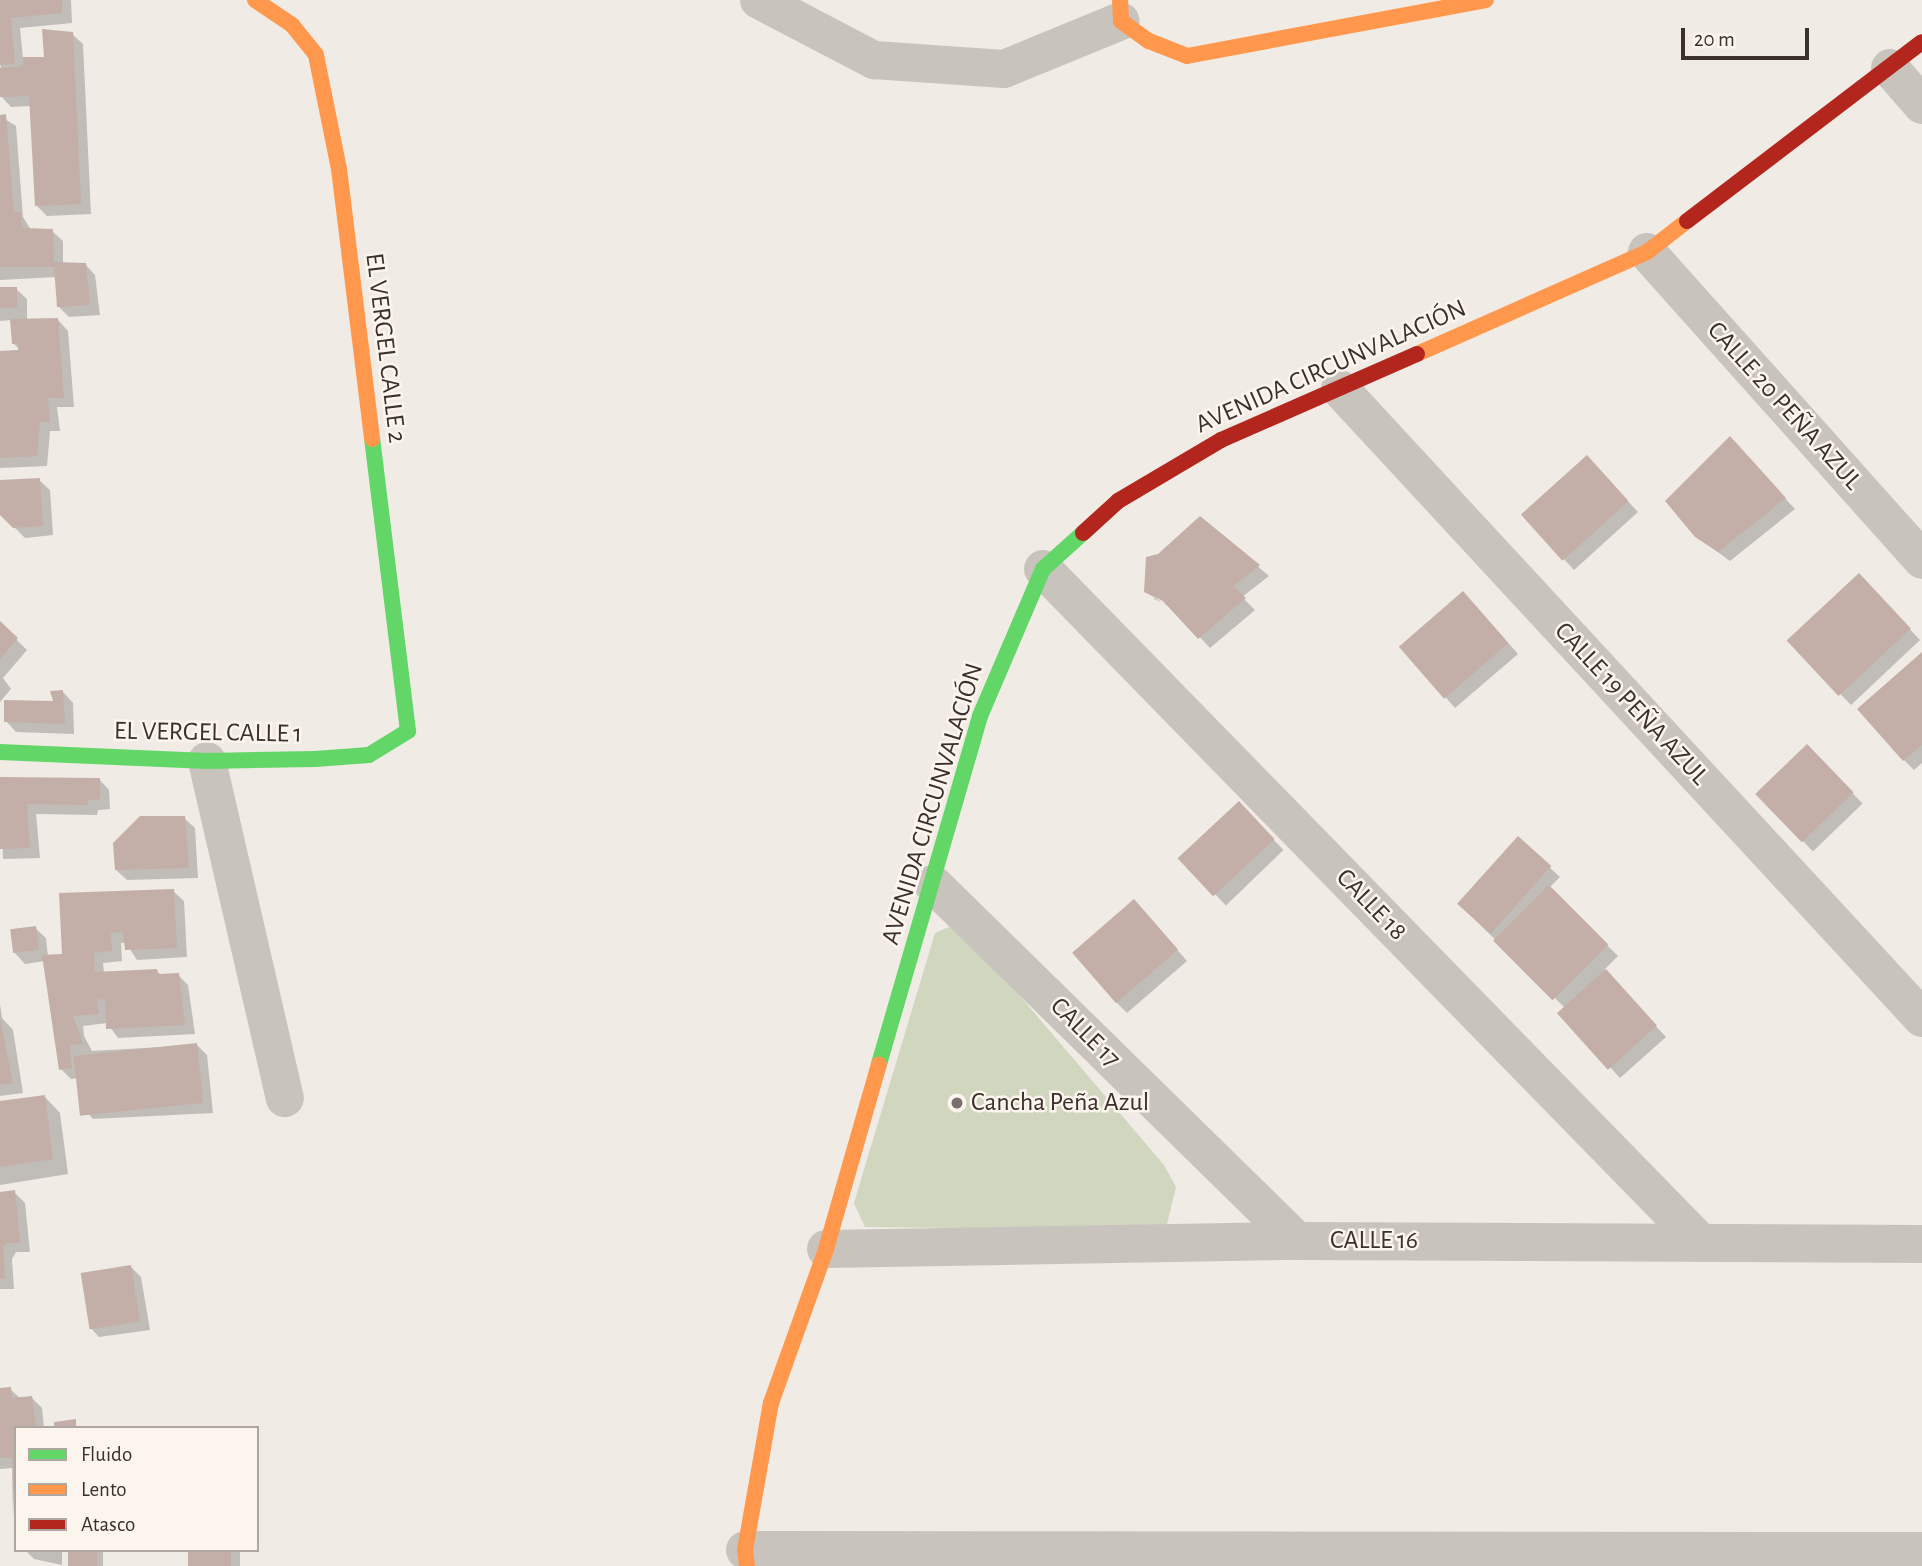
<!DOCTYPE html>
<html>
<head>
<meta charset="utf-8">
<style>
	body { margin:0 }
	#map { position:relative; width:1922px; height:1566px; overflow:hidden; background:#f0ebe5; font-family:"Alegreya Sans",sans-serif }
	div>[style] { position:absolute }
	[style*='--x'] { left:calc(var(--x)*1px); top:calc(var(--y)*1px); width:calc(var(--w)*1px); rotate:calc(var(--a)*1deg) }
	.green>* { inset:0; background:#d1d6bf }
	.shadow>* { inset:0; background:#0003; transform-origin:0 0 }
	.building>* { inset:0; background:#c3afa7; transform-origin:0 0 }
	.street>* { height:38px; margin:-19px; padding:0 19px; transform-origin:19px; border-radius:19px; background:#c9c3be }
	.fast>* { height:16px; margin:-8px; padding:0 8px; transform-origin:8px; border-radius:8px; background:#63d668 }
	.slow>* { height:16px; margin:-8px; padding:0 8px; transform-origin:8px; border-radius:8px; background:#ff974d }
	.jam>* { height:16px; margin:-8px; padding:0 8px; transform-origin:8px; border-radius:8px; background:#b3261e }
	.dots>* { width:19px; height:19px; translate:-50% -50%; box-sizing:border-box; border:4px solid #fbf5ee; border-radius:50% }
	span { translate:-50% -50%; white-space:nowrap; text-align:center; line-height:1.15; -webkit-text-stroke:5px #fbf5ee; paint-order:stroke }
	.street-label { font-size:26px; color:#3b302b }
	.poi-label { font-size:26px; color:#3b302b }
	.left { translate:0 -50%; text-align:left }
	.legend { position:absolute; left:14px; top:1426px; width:245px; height:126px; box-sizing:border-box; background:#fbf5ee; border:2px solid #aea6a0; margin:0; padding:9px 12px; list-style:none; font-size:21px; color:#3b302b }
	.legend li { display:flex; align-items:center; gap:14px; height:35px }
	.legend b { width:35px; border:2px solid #aea6a0 }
	.scale { position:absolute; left:1681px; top:28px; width:128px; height:32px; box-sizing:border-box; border:4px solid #3b302b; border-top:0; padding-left:9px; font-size:21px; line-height:24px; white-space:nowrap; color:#3b302b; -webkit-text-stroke:5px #fbf5ee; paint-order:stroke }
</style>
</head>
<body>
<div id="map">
	<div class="green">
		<i style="clip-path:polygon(949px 927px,968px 935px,1164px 1165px,1176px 1187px,1167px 1224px,1141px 1230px,865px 1227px,854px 1203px,935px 933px)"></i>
	</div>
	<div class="shadow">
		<i style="clip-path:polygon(0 0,71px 0,72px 23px,20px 28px,23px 59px,45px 58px,72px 34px,83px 44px,91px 214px,47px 216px,37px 206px,31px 106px,11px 107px,1px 96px)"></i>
		<i style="clip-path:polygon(0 116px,16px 126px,23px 217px,31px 230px,52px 231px,63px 241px,63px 264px,85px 264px,95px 275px,100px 315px,69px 317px,58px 306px,57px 277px,0 280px)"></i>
		<i style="clip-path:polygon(16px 289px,27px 299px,27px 321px,58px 320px,68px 331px,74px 407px,57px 407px,60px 431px,50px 431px,47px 466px,0 468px,0 353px,21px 351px,13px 343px,12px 320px,0 321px,0 290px)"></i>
		<i style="clip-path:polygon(1740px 449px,1795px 509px,1730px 561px,1696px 536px)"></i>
		<i style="clip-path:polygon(1597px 468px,1638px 512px,1574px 570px,1523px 515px)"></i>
		<i style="clip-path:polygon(39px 480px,50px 490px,53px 535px,25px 538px,0 513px,0 482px)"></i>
		<i style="clip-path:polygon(evenodd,1201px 518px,1269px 576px,1242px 597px,1255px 610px,1210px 648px,1174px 610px,1146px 592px,1159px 556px,1201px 518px,1154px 595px,1171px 606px,1154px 599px,1154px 595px)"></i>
		<i style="clip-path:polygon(1869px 586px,1920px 640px,1851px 705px,1789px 641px)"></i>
		<i style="clip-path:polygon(1473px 603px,1518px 654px,1455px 708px,1401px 647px)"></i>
		<i style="clip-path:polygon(0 624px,27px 650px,3px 678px,11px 689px,0 702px)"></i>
		<i style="clip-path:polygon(1922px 654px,1922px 763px,1914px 770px,1904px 760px)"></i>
		<i style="clip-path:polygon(63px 692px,73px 703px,74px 734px,16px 732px,6px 721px,55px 703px)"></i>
		<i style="left:1807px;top:746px;width:80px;height:69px;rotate:46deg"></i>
		<i style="clip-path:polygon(0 778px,99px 779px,109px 790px,110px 809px,98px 810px,97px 815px,36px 814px,40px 858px,3px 859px)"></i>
		<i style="left:1239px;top:804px;width:64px;height:80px;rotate:46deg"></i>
		<i style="clip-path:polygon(184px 818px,195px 828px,198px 878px,127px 880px,116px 870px)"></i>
		<i style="clip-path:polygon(1549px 867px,1560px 877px,1549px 888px,1618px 956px,1604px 970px,1666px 1037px,1620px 1078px,1560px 1013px,1565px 1008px,1468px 913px)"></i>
		<i style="clip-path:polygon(173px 891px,184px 901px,187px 957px,137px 960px,126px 943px,121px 943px,122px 961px,103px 963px,104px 973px,156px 970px,162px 976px,178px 975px,188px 985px,195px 1034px,118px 1038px,107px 1023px,83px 1026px,84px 1036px,92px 1051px,197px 1045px,207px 1055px,213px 1113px,93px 1119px,83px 1108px,79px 1078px,71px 1079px,61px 1069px,45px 961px,25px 964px,15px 953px,35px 928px,46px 938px,48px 957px,63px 956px)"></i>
		<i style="clip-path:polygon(1144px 912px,1187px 961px,1127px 1013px,1117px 1003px)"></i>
		<i style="clip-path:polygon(0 1004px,2px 1018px,13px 1030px,23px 1093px,0 1096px)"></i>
		<i style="clip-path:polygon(45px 1097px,60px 1113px,68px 1174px,0 1185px,0 1103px)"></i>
		<i style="clip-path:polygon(14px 1192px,25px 1203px,30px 1252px,16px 1252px,12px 1259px,14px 1289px,0 1289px,0 1193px)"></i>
		<i style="clip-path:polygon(131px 1267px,141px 1277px,150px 1330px,99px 1337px,89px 1326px)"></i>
		<i style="clip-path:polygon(0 1389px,10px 1389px,21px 1399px,32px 1398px,42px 1408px,44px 1428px,16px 1428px,16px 1519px,13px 1468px,0 1469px)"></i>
		<i style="clip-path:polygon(25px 1550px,62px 1550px,62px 1565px,34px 1559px)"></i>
		<i style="left:70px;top:1550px;width:33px;height:16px"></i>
		<i style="left:190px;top:1550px;width:50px;height:16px"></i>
	</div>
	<div class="building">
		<i style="clip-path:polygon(0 0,62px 0,62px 13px,11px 18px,15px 64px,0 65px)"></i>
		<i style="clip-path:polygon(42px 29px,73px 32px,81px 204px,35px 206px,29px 96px,0 97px,0 68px,23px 66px,23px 57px,44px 57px)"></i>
		<i style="clip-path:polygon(6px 114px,14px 212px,21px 212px,22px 228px,53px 229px,54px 262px,86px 263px,90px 305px,57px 307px,54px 267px,0 267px,0 115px)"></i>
		<i style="left:17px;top:287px;width:21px;height:17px;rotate:90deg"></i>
		<i style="clip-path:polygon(58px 318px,64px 398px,48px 398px,50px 422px,40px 422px,37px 456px,0 458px,0 351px,18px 350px,18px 344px,12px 344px,10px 319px)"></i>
		<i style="clip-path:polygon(1730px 436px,1786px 498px,1718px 552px,1695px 537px,1665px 501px)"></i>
		<i style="left:1587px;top:455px;width:62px;height:89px;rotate:48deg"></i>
		<i style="clip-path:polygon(40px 478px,43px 526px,13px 528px,0 515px,0 480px)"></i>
		<i style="clip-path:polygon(1200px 516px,1260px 565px,1233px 586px,1246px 598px,1198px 639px,1163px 601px,1144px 592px,1146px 557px,1158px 554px)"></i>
		<i style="left:1859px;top:573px;width:76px;height:99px;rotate:47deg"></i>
		<i style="left:1463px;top:591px;width:69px;height:85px;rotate:49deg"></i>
		<i style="clip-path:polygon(0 621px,18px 638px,0 659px)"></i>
		<i style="clip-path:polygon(1922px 652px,1922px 745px,1903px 761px,1857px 709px)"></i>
		<i style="clip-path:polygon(63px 690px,65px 724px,4px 722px,4px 700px,53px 701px,50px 691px)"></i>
		<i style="left:1807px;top:744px;width:67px;height:72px;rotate:46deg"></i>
		<i style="clip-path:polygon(0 777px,100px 778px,100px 799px,88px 800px,88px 805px,27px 804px,30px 848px,0 849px)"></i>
		<i style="left:1239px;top:801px;width:52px;height:84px;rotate:47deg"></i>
		<i style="clip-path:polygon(140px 816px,185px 816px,189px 868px,115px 870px,113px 843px)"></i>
		<i style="left:1518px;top:836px;width:45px;height:91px;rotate:42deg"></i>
		<i style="left:1549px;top:885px;width:84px;height:79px;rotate:45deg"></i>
		<i style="clip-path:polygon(174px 889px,177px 948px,125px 950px,123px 932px,111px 933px,112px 951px,94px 953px,95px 972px,157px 969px,158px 974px,179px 973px,185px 1025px,106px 1029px,105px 1000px,97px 999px,99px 1014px,73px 1016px,83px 1044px,70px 1045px,72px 1068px,59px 1070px,42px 955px,62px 954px,59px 893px)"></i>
		<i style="left:1134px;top:899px;width:67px;height:82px;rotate:49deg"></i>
		<i style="left:36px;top:926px;width:24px;height:26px;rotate:83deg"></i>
		<i style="left:1606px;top:969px;width:76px;height:66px;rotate:48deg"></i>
		<i style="clip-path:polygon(0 1018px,13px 1083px,0 1085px)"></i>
		<i style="left:197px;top:1043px;width:60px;height:124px;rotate:84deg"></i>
		<i style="clip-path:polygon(45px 1095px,53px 1159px,0 1167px,0 1101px)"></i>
		<i style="clip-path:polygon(15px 1190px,20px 1243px,6px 1243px,3px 1248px,5px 1279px,0 1279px,0 1192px)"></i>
		<i style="left:131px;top:1265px;width:57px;height:51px;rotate:81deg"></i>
		<i style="clip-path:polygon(11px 1387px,12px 1398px,32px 1396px,36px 1428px,16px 1428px,13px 1518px,12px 1457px,0 1458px,0 1388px)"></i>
		<i style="clip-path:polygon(76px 1419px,76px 1428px,54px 1428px,54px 1422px)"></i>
		<i style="left:68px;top:1550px;width:29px;height:16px"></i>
		<i style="left:188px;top:1550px;width:43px;height:16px"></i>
	</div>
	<div class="street">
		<i style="--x:759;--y:0;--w:130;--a:27.6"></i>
		<i style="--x:874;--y:60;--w:130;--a:4"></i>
		<i style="--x:1004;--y:69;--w:126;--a:-22.3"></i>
		<i style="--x:1890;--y:68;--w:49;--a:49.1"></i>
		<i style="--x:1647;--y:252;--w:413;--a:48.2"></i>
		<i style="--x:1340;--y:389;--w:857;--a:47.22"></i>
		<i style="--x:1043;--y:569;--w:941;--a:45.69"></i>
		<i style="--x:207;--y:761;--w:346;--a:77"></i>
		<i style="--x:933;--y:884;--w:510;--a:44.44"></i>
		<i style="--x:826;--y:1249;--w:471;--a:-1"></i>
		<i style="--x:1297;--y:1241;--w:625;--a:0.28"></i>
		<i style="--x:745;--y:1550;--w:1177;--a:0.05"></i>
	</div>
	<div class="fast">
		<i style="--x:0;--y:752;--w:207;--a:2.5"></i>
		<i style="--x:207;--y:761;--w:108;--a:-1.1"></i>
		<i style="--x:315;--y:759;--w:54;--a:-4.2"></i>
		<i style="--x:369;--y:755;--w:46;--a:-31.6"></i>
		<i style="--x:408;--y:731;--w:294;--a:-97"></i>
		<i style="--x:879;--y:1064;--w:362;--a:-73.8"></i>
		<i style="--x:980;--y:716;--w:160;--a:-66.8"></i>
		<i style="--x:1043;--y:569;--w:54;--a:-42"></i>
	</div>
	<div class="slow">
		<i style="--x:255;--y:0;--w:45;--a:34"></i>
		<i style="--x:292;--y:25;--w:38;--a:51"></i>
		<i style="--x:316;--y:55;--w:116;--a:78.6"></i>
		<i style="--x:339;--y:169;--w:272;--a:83"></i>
		<i style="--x:1120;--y:0;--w:21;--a:87"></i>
		<i style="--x:1121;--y:21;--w:34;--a:36"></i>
		<i style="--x:1149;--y:41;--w:41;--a:21.5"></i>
		<i style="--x:1187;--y:56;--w:304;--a:-10.6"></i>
		<i style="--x:1417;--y:354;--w:252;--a:-23.9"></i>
		<i style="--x:1647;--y:252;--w:51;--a:-37.8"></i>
		<i style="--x:747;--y:1566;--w:16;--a:-97"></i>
		<i style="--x:745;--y:1550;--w:149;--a:-80"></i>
		<i style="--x:771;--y:1403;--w:164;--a:-70.3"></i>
		<i style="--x:826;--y:1249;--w:192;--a:-74"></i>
	</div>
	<div class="jam">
		<i style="--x:1687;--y:221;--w:295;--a:-37.3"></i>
		<i style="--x:1083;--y:533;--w:47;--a:-42.4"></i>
		<i style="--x:1118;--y:501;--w:120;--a:-30.6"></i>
		<i style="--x:1221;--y:440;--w:214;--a:-23.7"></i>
	</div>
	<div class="dots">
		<i style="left:957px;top:1103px;background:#7a716c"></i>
	</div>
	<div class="street-label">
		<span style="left:385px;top:348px;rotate:83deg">EL VERGEL CALLE 2</span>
		<span style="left:1331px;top:367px;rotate:-24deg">AVENIDA CIRCUNVALACIÓN</span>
		<span style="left:1784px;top:406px;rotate:48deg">CALLE 20 PEÑA AZUL</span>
		<span style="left:1631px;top:704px;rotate:47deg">CALLE 19 PEÑA AZUL</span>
		<span style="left:208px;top:733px;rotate:1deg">EL VERGEL CALLE 1</span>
		<span style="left:933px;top:804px;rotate:-73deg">AVENIDA CIRCUNVALACIÓN</span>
		<span style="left:1371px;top:905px;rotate:46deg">CALLE 18</span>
		<span style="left:1085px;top:1033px;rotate:45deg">CALLE 17</span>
		<span style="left:1374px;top:1241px">CALLE 16</span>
	</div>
	<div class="poi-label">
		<span class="left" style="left:971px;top:1103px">Cancha Peña Azul</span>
	</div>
	<ul class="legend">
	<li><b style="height:9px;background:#63d668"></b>Fluido</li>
	<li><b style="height:9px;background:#ff974d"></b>Lento</li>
	<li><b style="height:9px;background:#b3261e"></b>Atasco</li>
	</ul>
	<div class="scale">20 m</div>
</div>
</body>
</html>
